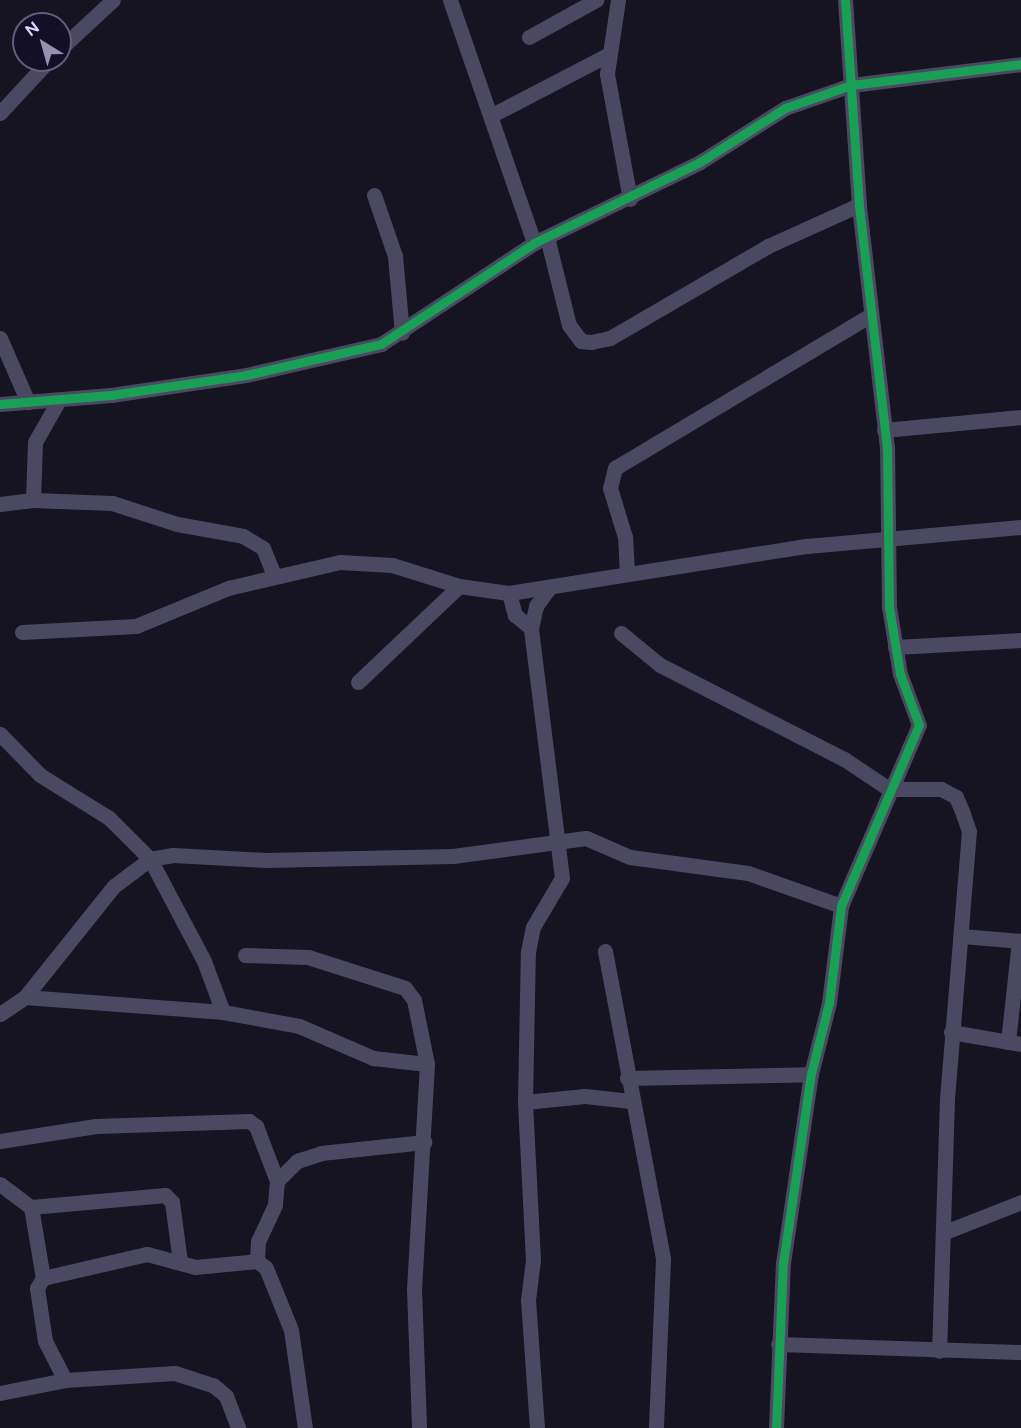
<!DOCTYPE html>
<html>
<head>
<meta charset="utf-8">
<style>
	body { margin:0 }
	#map { position:relative; width:1021px; height:1428px; overflow:hidden; background:#161421; font-family:Figtree,sans-serif }
	div>[style] { position:absolute }
	[style*='--x'] { left:calc(var(--x)*1px); top:calc(var(--y)*1px); width:calc(var(--w)*1px); rotate:calc(var(--a)*1deg) }
	.minor>* { height:15px; margin:-7.5px; padding:0 7.5px; transform-origin:7.5px; border-radius:7.5px; background:#4b4962 }
	.cycleway>* { height:9px; margin:-4.5px; padding:0 4.5px; transform-origin:4.5px; border-radius:4.5px; background:#1a9f57 }
	span { translate:-50% -50%; white-space:nowrap; text-align:center; line-height:1.15; -webkit-text-stroke:4.5px #130f26; paint-order:stroke }
	.north { position:absolute; left:12px; top:12px; width:60px; height:60px; box-sizing:border-box; background:#130f26; border:2px solid #635e7d; border-radius:50%; rotate:323deg; font-size:16px; font-weight:700; line-height:24px; text-align:center; color:#dad4ff }
	.north::after { content:''; display:block; margin:auto; width:21px; height:27px; background:#9591b1; clip-path:polygon(50% 0,100% 100%,50% 72%,0 100%) }
</style>
</head>
<body>
<div id="map">
	<div class="minor">
		<i style="--x:450;--y:0;--w:257;--a:70.9"></i>
		<i style="--x:618;--y:0;--w:75;--a:98.5"></i>
		<i style="--x:607;--y:74;--w:127;--a:79.6"></i>
		<i style="--x:529;--y:37;--w:77;--a:-28.9"></i>
		<i style="--x:60;--y:49;--w:72;--a:-42.8"></i>
		<i style="--x:0;--y:113;--w:72;--a:-47.2"></i>
		<i style="--x:492;--y:115;--w:132;--a:-27.5"></i>
		<i style="--x:374;--y:195;--w:65;--a:71"></i>
		<i style="--x:395;--y:256;--w:77;--a:84.8"></i>
		<i style="--x:547;--y:237;--w:91;--a:76"></i>
		<i style="--x:569;--y:325;--w:20;--a:53"></i>
		<i style="--x:581;--y:341;--w:10;--a:6"></i>
		<i style="--x:591;--y:342;--w:19;--a:-12"></i>
		<i style="--x:610;--y:338;--w:183;--a:-30.2"></i>
		<i style="--x:768;--y:246;--w:100;--a:-24.3"></i>
		<i style="--x:0;--y:338;--w:70;--a:66.4"></i>
		<i style="--x:0;--y:404;--w:111;--a:-4.6"></i>
		<i style="--x:111;--y:395;--w:136;--a:-8.4"></i>
		<i style="--x:246;--y:375;--w:139;--a:-12.9"></i>
		<i style="--x:381;--y:344;--w:183;--a:-33.4"></i>
		<i style="--x:534;--y:243;--w:185;--a:-26"></i>
		<i style="--x:700;--y:162;--w:101;--a:-32.4"></i>
		<i style="--x:785;--y:108;--w:70;--a:-19.2"></i>
		<i style="--x:851;--y:85;--w:171;--a:-7"></i>
		<i style="--x:884;--y:430;--w:138;--a:-5.4"></i>
		<i style="--x:33;--y:500;--w:58;--a:-88"></i>
		<i style="--x:35;--y:442;--w:48;--a:-60.3"></i>
		<i style="--x:0;--y:504;--w:33;--a:-7"></i>
		<i style="--x:33;--y:500;--w:79;--a:2.2"></i>
		<i style="--x:112;--y:503;--w:68;--a:17.9"></i>
		<i style="--x:177;--y:524;--w:67;--a:10.3"></i>
		<i style="--x:243;--y:536;--w:23;--a:31"></i>
		<i style="--x:263;--y:548;--w:29;--a:68"></i>
		<i style="--x:627;--y:573;--w:36;--a:-93"></i>
		<i style="--x:625;--y:537;--w:51;--a:-107"></i>
		<i style="--x:610;--y:488;--w:21;--a:-76"></i>
		<i style="--x:615;--y:468;--w:298;--a:-30.9"></i>
		<i style="--x:509;--y:593;--w:23;--a:75"></i>
		<i style="--x:515;--y:615;--w:21;--a:39"></i>
		<i style="--x:22;--y:632;--w:114;--a:-3"></i>
		<i style="--x:136;--y:626;--w:100;--a:-22.4"></i>
		<i style="--x:228;--y:588;--w:115;--a:-13.1"></i>
		<i style="--x:340;--y:562;--w:52;--a:3.3"></i>
		<i style="--x:392;--y:565;--w:70;--a:17.4"></i>
		<i style="--x:459;--y:586;--w:50;--a:8"></i>
		<i style="--x:509;--y:593;--w:302;--a:-9"></i>
		<i style="--x:807;--y:546;--w:215;--a:-5.1"></i>
		<i style="--x:621;--y:633;--w:50;--a:39.4"></i>
		<i style="--x:660;--y:665;--w:207;--a:27.1"></i>
		<i style="--x:844;--y:759;--w:54;--a:33.7"></i>
		<i style="--x:889;--y:789;--w:52;--a:0"></i>
		<i style="--x:941;--y:789;--w:17;--a:28"></i>
		<i style="--x:956;--y:797;--w:15;--a:67"></i>
		<i style="--x:962;--y:811;--w:21;--a:71"></i>
		<i style="--x:969;--y:831;--w:269;--a:94.7"></i>
		<i style="--x:947;--y:1099;--w:252;--a:91.8"></i>
		<i style="--x:895;--y:647;--w:126;--a:-3.2"></i>
		<i style="--x:358;--y:682;--w:139;--a:-43.5"></i>
		<i style="--x:0;--y:734;--w:57;--a:45.7"></i>
		<i style="--x:40;--y:775;--w:81;--a:31.9"></i>
		<i style="--x:109;--y:818;--w:58;--a:45"></i>
		<i style="--x:150;--y:859;--w:115;--a:62.1"></i>
		<i style="--x:204;--y:961;--w:54;--a:69.6"></i>
		<i style="--x:962;--y:936;--w:59;--a:4.8"></i>
		<i style="--x:605;--y:951;--w:313;--a:79.3"></i>
		<i style="--x:663;--y:1259;--w:169;--a:92.4"></i>
		<i style="--x:245;--y:955;--w:63;--a:1.8"></i>
		<i style="--x:308;--y:957;--w:102;--a:17.7"></i>
		<i style="--x:405;--y:988;--w:15;--a:53"></i>
		<i style="--x:414;--y:1000;--w:65;--a:78.5"></i>
		<i style="--x:25;--y:997;--w:199;--a:4.3"></i>
		<i style="--x:223;--y:1012;--w:77;--a:10.4"></i>
		<i style="--x:299;--y:1026;--w:81;--a:23.4"></i>
		<i style="--x:373;--y:1058;--w:54;--a:6.3"></i>
		<i style="--x:427;--y:1064;--w:225;--a:93.3"></i>
		<i style="--x:414;--y:1289;--w:139;--a:87.9"></i>
		<i style="--x:0;--y:1014;--w:30;--a:-34"></i>
		<i style="--x:25;--y:997;--w:142;--a:-51.3"></i>
		<i style="--x:114;--y:886;--w:45;--a:-36.9"></i>
		<i style="--x:150;--y:859;--w:23;--a:-10"></i>
		<i style="--x:173;--y:855;--w:93;--a:3.1"></i>
		<i style="--x:266;--y:860;--w:187;--a:-1.2"></i>
		<i style="--x:453;--y:856;--w:134;--a:-7.7"></i>
		<i style="--x:586;--y:838;--w:48;--a:23.4"></i>
		<i style="--x:630;--y:857;--w:119;--a:7.7"></i>
		<i style="--x:748;--y:873;--w:99;--a:19.5"></i>
		<i style="--x:951;--y:1032;--w:71;--a:9.7"></i>
		<i style="--x:1008;--y:1042;--w:102;--a:-83.8"></i>
		<i style="--x:627;--y:1078;--w:184;--a:-1.2"></i>
		<i style="--x:525;--y:1102;--w:60;--a:-5.7"></i>
		<i style="--x:585;--y:1096;--w:46;--a:6.2"></i>
		<i style="--x:0;--y:1141;--w:97;--a:-8.9"></i>
		<i style="--x:96;--y:1126;--w:153;--a:-1.9"></i>
		<i style="--x:249;--y:1121;--w:9;--a:36"></i>
		<i style="--x:256;--y:1126;--w:59;--a:69.1"></i>
		<i style="--x:277;--y:1181;--w:24;--a:95"></i>
		<i style="--x:275;--y:1205;--w:40;--a:115"></i>
		<i style="--x:258;--y:1241;--w:20;--a:93"></i>
		<i style="--x:277;--y:1181;--w:28;--a:-45"></i>
		<i style="--x:297;--y:1161;--w:25;--a:-18"></i>
		<i style="--x:321;--y:1153;--w:104;--a:-6.1"></i>
		<i style="--x:0;--y:1184;--w:39;--a:37"></i>
		<i style="--x:31;--y:1207;--w:72;--a:80.4"></i>
		<i style="--x:31;--y:1207;--w:135;--a:-5.1"></i>
		<i style="--x:165;--y:1195;--w:10;--a:45"></i>
		<i style="--x:172;--y:1202;--w:61;--a:82.4"></i>
		<i style="--x:945;--y:1232;--w:82;--a:-21.5"></i>
		<i style="--x:778;--y:1344;--w:243;--a:1.9"></i>
		<i style="--x:65;--y:1380;--w:44;--a:-117.1"></i>
		<i style="--x:45;--y:1341;--w:54;--a:-98.6"></i>
		<i style="--x:37;--y:1288;--w:12;--a:-59"></i>
		<i style="--x:43;--y:1278;--w:107;--a:-13"></i>
		<i style="--x:147;--y:1254;--w:50;--a:15.2"></i>
		<i style="--x:195;--y:1267;--w:62;--a:-5.5"></i>
		<i style="--x:257;--y:1261;--w:11;--a:38"></i>
		<i style="--x:266;--y:1268;--w:67;--a:68"></i>
		<i style="--x:291;--y:1330;--w:99;--a:81.9"></i>
		<i style="--x:0;--y:1393;--w:66;--a:-11.3"></i>
		<i style="--x:65;--y:1380;--w:110;--a:-3.6"></i>
		<i style="--x:175;--y:1373;--w:40;--a:18"></i>
		<i style="--x:213;--y:1385;--w:17;--a:40"></i>
		<i style="--x:226;--y:1396;--w:34;--a:69"></i>
		<i style="--x:537;--y:1428;--w:128;--a:-94"></i>
		<i style="--x:528;--y:1300;--w:40;--a:-82.9"></i>
		<i style="--x:533;--y:1260;--w:158;--a:-92.9"></i>
		<i style="--x:525;--y:1102;--w:150;--a:-88.9"></i>
		<i style="--x:528;--y:952;--w:25;--a:-79"></i>
		<i style="--x:533;--y:927;--w:57;--a:-59.4"></i>
		<i style="--x:562;--y:878;--w:252;--a:-97.1"></i>
		<i style="--x:531;--y:628;--w:23;--a:-77"></i>
		<i style="--x:536;--y:606;--w:22;--a:-54"></i>
		<i style="--x:776;--y:1428;--w:165;--a:-87.6"></i>
		<i style="--x:783;--y:1263;--w:191;--a:-81.6"></i>
		<i style="--x:811;--y:1074;--w:73;--a:-75.8"></i>
		<i style="--x:829;--y:1003;--w:98;--a:-82.9"></i>
		<i style="--x:841;--y:906;--w:197;--a:-66.7"></i>
		<i style="--x:919;--y:725;--w:54;--a:-110.4"></i>
		<i style="--x:900;--y:674;--w:68;--a:-99.3"></i>
		<i style="--x:889;--y:607;--w:159;--a:-90.7"></i>
		<i style="--x:887;--y:448;--w:245;--a:-96.6"></i>
		<i style="--x:859;--y:205;--w:205;--a:-93.9"></i>
	</div>
	<div class="cycleway">
		<i style="--x:0;--y:404;--w:111;--a:-4.6"></i>
		<i style="--x:111;--y:395;--w:136;--a:-8.4"></i>
		<i style="--x:246;--y:375;--w:139;--a:-12.9"></i>
		<i style="--x:381;--y:344;--w:183;--a:-33.4"></i>
		<i style="--x:534;--y:243;--w:185;--a:-26"></i>
		<i style="--x:700;--y:162;--w:101;--a:-32.4"></i>
		<i style="--x:785;--y:108;--w:70;--a:-19.2"></i>
		<i style="--x:851;--y:85;--w:171;--a:-7"></i>
		<i style="--x:776;--y:1428;--w:165;--a:-87.6"></i>
		<i style="--x:783;--y:1263;--w:191;--a:-81.6"></i>
		<i style="--x:811;--y:1074;--w:73;--a:-75.8"></i>
		<i style="--x:829;--y:1003;--w:98;--a:-82.9"></i>
		<i style="--x:841;--y:906;--w:197;--a:-66.7"></i>
		<i style="--x:919;--y:725;--w:54;--a:-110.4"></i>
		<i style="--x:900;--y:674;--w:68;--a:-99.3"></i>
		<i style="--x:889;--y:607;--w:159;--a:-90.7"></i>
		<i style="--x:887;--y:448;--w:245;--a:-96.6"></i>
		<i style="--x:859;--y:205;--w:205;--a:-93.9"></i>
	</div>
	<div class="north">N</div>
</div>
</body>
</html>
